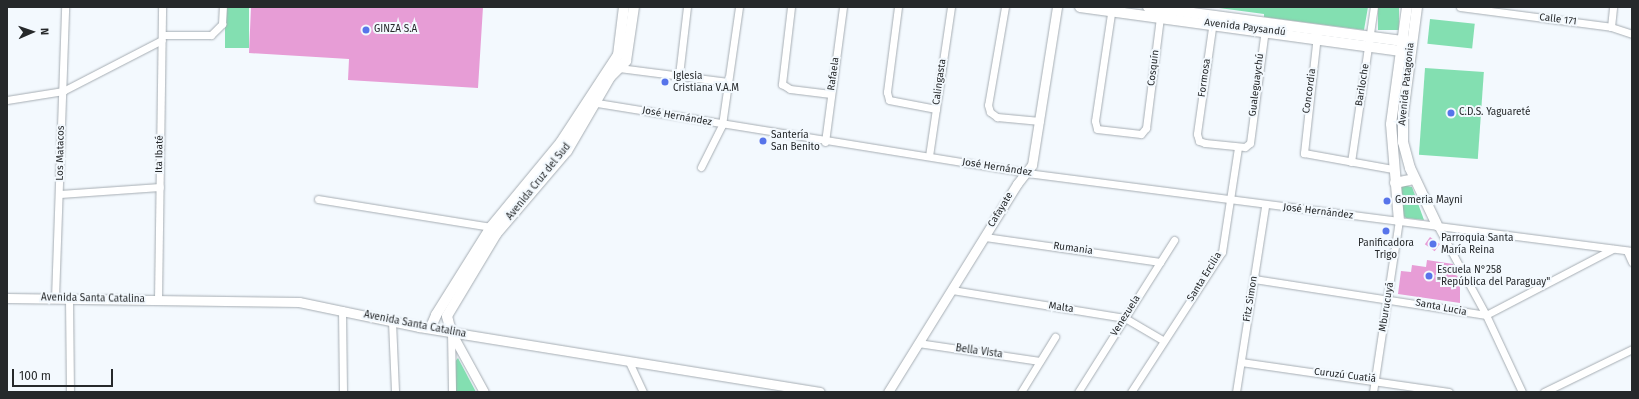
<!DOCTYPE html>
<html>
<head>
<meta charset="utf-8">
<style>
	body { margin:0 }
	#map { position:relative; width:1639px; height:399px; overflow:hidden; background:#f3f9fe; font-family:"Fira Sans",sans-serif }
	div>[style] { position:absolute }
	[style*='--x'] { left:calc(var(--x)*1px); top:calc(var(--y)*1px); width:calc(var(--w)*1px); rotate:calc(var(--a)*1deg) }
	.green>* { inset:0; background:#83dfb1; transform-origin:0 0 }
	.building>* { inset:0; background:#e79dd6; transform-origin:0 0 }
	.roads { filter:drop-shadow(0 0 1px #a6adb3) drop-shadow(0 0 1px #a6adb3) }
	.minor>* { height:7px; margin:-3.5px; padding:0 3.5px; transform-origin:3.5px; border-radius:3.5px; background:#fff }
	.tertiary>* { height:9px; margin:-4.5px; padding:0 4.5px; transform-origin:4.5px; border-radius:4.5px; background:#fff }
	.secondary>* { height:10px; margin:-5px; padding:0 5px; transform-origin:5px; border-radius:5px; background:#fff }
	.dots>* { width:11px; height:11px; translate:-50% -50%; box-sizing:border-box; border:2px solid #f3f9fe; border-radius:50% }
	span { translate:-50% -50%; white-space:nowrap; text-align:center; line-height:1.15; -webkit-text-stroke:4px #f3f9fe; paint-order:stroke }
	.street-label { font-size:10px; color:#26292b }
	.poi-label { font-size:10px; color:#26292b }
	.left { translate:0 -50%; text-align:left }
	.frame { position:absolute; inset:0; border:8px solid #26292b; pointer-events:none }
	.north { position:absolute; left:12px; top:12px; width:40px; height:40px; -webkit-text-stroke:3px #f3f9fe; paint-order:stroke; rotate:88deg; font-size:11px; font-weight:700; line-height:16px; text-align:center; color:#26292b }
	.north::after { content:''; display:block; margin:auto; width:14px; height:18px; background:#26292b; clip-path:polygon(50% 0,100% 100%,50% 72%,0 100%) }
	.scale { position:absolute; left:12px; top:369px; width:101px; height:18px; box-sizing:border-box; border:2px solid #26292b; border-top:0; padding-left:5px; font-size:12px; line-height:14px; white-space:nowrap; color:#26292b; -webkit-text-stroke:3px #f3f9fe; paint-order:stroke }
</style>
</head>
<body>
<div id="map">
	<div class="green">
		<i style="left:225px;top:7px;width:24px;height:41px"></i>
		<i style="clip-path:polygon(1368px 7px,1364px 30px,1264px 17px,1264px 14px,1219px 8px)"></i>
		<i style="left:1378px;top:7px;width:21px;height:23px"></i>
		<i style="left:1430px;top:19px;width:45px;height:25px;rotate:6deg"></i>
		<i style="left:1425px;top:68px;width:59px;height:87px;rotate:4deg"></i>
		<i style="clip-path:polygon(1403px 185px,1412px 187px,1424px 220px,1406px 218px,1401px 214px,1399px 188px)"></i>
		<i style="clip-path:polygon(458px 358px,476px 392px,455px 392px,454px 363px)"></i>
	</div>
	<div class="building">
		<i style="clip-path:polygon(251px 7px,483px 7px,478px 88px,348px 80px,349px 59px,249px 53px)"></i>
		<i style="left:1430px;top:237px;width:12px;height:9px;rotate:35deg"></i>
		<i style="clip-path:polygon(1427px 260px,1453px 264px,1453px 274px,1460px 277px,1460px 303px,1398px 294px,1401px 271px,1411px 272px,1412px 265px,1426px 267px)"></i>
	</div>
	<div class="roads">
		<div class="minor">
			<i style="--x:791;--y:7;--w:78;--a:96.7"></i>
			<i style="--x:782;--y:84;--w:9;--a:32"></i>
			<i style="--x:790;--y:89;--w:41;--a:7"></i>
			<i style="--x:898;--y:7;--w:86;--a:97.4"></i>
			<i style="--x:887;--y:92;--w:8;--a:76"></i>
			<i style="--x:889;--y:100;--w:48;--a:10.8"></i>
			<i style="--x:1005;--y:7;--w:99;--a:99.8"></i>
			<i style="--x:988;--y:105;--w:7;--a:74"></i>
			<i style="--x:990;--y:112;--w:9;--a:36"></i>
			<i style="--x:997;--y:117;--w:43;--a:5.3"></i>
			<i style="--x:1112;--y:7;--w:115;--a:98.5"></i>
			<i style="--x:1095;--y:121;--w:8;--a:76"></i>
			<i style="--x:1097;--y:129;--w:44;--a:6.5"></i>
			<i style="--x:1141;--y:134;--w:8;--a:-50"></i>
			<i style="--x:1146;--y:128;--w:112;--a:-82.8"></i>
			<i style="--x:1460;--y:7;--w:152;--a:7.5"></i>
			<i style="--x:1611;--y:27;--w:22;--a:18"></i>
			<i style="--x:1213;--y:21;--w:114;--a:98.1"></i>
			<i style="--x:1197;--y:134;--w:7;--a:74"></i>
			<i style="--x:1199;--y:141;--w:6;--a:18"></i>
			<i style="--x:1205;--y:143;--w:40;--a:5.7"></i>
			<i style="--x:1245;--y:147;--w:6;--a:-39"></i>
			<i style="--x:1250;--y:143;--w:115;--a:-82.5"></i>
			<i style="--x:1611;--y:27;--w:20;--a:-84"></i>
			<i style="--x:162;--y:35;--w:49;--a:0"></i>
			<i style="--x:211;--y:35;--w:16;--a:-45"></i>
			<i style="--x:222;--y:24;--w:17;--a:-87"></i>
			<i style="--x:1317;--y:35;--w:119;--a:96.3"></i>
			<i style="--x:1304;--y:153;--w:90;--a:10.2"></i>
			<i style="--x:619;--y:68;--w:110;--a:7.3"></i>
			<i style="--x:679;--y:75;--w:68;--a:-83.3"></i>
			<i style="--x:7;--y:100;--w:57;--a:-9.1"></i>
			<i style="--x:63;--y:91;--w:111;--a:-27.3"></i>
			<i style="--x:591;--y:102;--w:442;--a:9.2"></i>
			<i style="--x:1027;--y:173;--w:610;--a:7.35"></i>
			<i style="--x:825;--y:142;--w:136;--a:-82.4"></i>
			<i style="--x:929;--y:156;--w:151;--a:-81.6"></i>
			<i style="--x:1351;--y:162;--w:157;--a:-81.6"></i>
			<i style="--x:701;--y:167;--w:47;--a:-63.4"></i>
			<i style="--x:722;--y:125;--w:119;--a:-81.8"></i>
			<i style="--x:60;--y:194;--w:100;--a:-4"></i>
			<i style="--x:318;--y:199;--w:175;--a:9.2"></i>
			<i style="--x:1437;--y:225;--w:102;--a:61.4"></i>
			<i style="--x:1486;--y:315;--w:85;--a:64.9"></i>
			<i style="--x:985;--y:237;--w:177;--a:8.1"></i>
			<i style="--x:1627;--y:251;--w:12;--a:66"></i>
			<i style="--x:1254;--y:279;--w:235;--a:8.8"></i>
			<i style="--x:1486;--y:315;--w:143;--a:-27.5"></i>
			<i style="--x:952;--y:290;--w:175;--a:9.2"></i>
			<i style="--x:1125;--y:318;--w:45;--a:30.5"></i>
			<i style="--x:55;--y:298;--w:291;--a:-88"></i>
			<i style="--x:69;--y:298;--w:94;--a:89.4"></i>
			<i style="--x:158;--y:300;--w:293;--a:-89.2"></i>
			<i style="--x:342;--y:310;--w:82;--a:89.3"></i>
			<i style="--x:392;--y:322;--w:70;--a:87.5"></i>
			<i style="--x:451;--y:332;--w:60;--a:89"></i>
			<i style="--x:918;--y:343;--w:123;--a:8.4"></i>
			<i style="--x:629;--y:362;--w:33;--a:65"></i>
			<i style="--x:1241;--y:362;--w:210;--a:8.2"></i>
			<i style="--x:1021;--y:392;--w:65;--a:-58.3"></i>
			<i style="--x:1078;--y:392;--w:180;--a:-57.7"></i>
			<i style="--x:1131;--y:392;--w:167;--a:-57"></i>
			<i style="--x:1222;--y:252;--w:106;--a:-81.3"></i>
			<i style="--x:1236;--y:392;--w:188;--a:-81.1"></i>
			<i style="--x:1373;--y:392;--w:173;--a:-81.4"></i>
			<i style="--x:1544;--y:392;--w:98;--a:-26"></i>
		</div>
		<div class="tertiary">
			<i style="--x:7;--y:298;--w:292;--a:0.8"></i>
			<i style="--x:299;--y:302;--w:123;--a:11.8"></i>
			<i style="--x:419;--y:327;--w:406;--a:9.2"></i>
			<i style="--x:451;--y:332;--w:68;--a:61.2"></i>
			<i style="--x:888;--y:392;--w:245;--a:-58.2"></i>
			<i style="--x:1017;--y:184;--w:24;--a:-52"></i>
			<i style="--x:1032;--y:165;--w:160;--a:-81"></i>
		</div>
		<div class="secondary">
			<i style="--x:1080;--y:7;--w:333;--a:7.8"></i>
			<i style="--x:1148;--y:7;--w:266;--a:7.6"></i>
			<i style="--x:1417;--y:7;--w:108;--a:97.5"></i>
			<i style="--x:1403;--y:114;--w:28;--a:90"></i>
			<i style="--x:1403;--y:142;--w:27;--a:75"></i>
			<i style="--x:1410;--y:168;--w:63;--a:64.7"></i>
			<i style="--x:1395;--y:183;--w:19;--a:-12"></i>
			<i style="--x:1399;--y:221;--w:97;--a:-94.7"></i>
			<i style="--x:1391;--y:124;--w:118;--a:-82.2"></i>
			<i style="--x:431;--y:327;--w:13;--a:-67"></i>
			<i style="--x:436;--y:315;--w:104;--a:-58"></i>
			<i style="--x:491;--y:227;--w:110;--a:-50.5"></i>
			<i style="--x:561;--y:142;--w:104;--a:-56.8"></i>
			<i style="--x:618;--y:55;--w:48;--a:-82.9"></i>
			<i style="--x:451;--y:332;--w:16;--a:-104"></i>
			<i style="--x:447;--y:316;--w:96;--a:-59.1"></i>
			<i style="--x:496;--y:234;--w:109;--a:-49.5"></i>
			<i style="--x:567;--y:151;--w:86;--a:-59.8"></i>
			<i style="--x:610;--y:77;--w:23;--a:-45"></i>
			<i style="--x:626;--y:61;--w:55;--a:-81.6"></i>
		</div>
	</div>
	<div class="dots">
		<i style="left:366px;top:30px;background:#5774ea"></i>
		<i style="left:665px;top:82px;background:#5774ea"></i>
		<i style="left:1451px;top:113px;background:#5774ea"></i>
		<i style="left:763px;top:141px;background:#5774ea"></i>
		<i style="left:1387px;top:201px;background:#5774ea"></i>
		<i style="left:1386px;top:231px;background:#5774ea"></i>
		<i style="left:1433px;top:244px;background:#5774ea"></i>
		<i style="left:1429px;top:276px;background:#5774ea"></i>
	</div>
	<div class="street-label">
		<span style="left:1558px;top:20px;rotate:7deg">Calle 171</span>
		<span style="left:1245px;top:28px;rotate:7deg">Avenida Paysandú</span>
		<span style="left:1154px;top:68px;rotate:-83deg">Cosquín</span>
		<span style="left:834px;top:74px;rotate:-82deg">Rafaela</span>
		<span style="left:1205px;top:78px;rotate:-82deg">Formosa</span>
		<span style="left:940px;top:82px;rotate:-82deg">Calingasta</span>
		<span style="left:1407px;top:84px;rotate:-84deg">Avenida Patagonia</span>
		<span style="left:1257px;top:85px;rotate:-83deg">Gualeguaychú</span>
		<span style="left:1363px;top:85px;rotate:-81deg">Bariloche</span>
		<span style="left:1310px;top:91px;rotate:-82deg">Concordia</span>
		<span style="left:677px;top:117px;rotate:10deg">José Hernández</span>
		<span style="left:61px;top:153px;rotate:-89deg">Los Matacos</span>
		<span style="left:160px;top:154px;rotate:-89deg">Ita Ibaté</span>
		<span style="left:997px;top:168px;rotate:9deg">José Hernández</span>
		<span style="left:539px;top:182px;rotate:-51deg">Avenida Cruz del Sud</span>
		<span style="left:1001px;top:210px;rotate:-59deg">Cafayate</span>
		<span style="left:1318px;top:212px;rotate:7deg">José Hernández</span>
		<span style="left:1073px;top:249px;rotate:8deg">Rumania</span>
		<span style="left:1205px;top:277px;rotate:-58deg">Santa Ercilia</span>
		<span style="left:93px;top:299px;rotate:1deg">Avenida Santa Catalina</span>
		<span style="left:1251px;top:299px;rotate:-81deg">Fitz Simon</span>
		<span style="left:1387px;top:307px;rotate:-81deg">Mburucuyá</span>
		<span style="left:1061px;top:308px;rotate:9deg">Malta</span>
		<span style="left:1441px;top:308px;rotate:11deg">Santa Lucia</span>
		<span style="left:1126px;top:316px;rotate:-58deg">Venezuela</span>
		<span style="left:415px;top:325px;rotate:11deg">Avenida Santa Catalina</span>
		<span style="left:979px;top:352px;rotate:8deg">Bella Vista</span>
		<span style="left:1345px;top:376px;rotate:7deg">Curuzú Cuatiá</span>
	</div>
	<div class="poi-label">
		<span class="left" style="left:374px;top:30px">GINZA S.A</span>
		<span class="left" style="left:673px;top:82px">Iglesia<br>Cristiana V.A.M</span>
		<span class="left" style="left:1459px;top:113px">C.D.S. Yaguareté</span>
		<span class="left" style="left:771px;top:141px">Santería<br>San Benito</span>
		<span class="left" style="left:1395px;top:201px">Gomeria Mayni</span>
		<span class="left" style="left:1441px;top:244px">Parroquia Santa<br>María Reina</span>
		<span style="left:1386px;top:249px">Panificadora<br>Trigo</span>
		<span class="left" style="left:1437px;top:276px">Escuela N°258<br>"República del Paraguay"</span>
	</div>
	<div class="frame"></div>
	<div class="north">N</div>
	<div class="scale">100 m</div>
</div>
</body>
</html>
